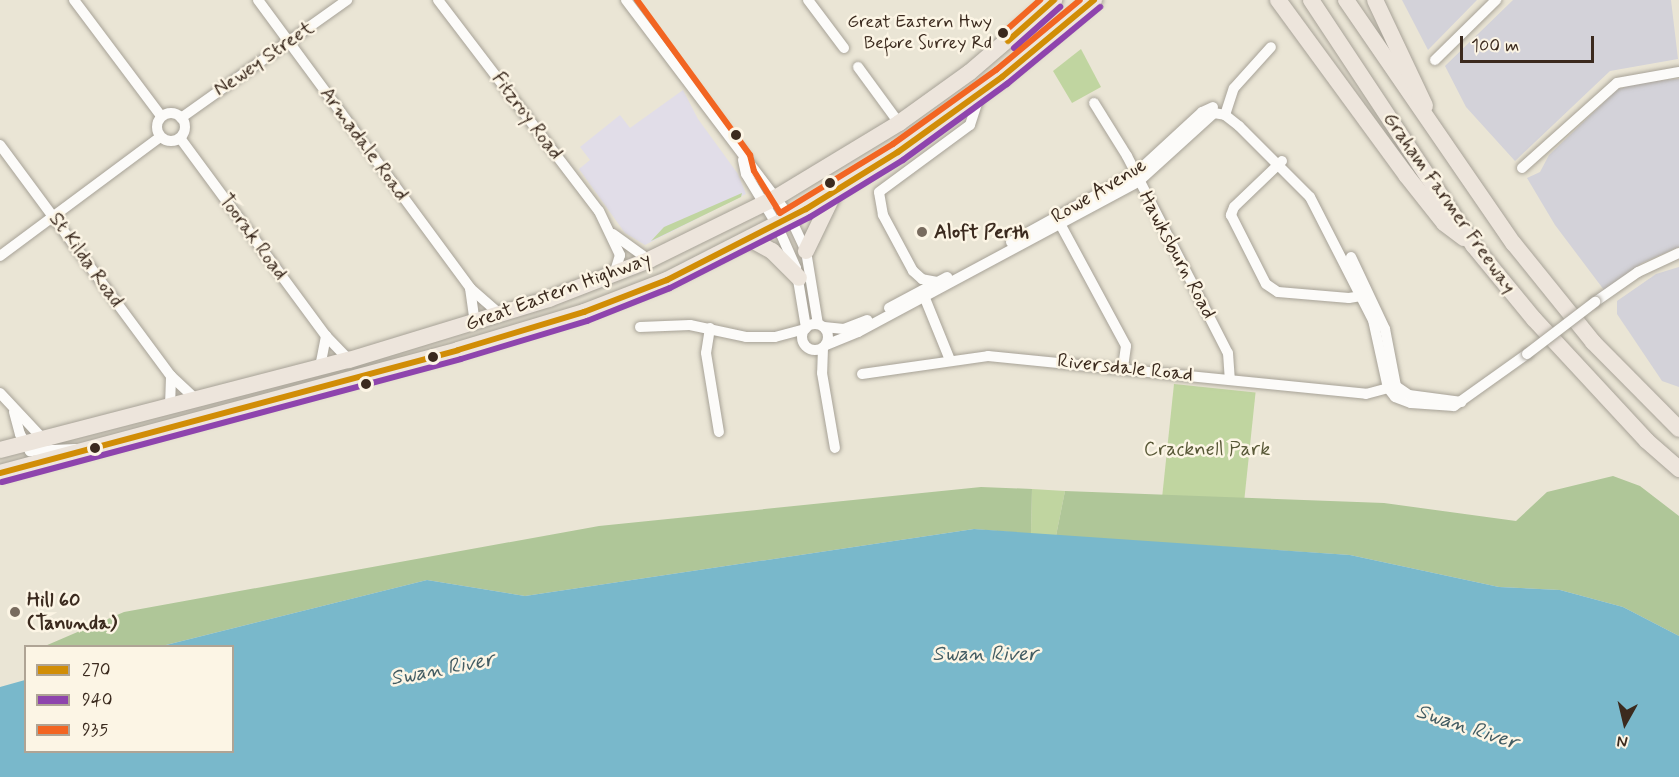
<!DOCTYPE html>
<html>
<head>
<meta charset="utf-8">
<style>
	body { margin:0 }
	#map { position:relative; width:1679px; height:777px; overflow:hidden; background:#eae5d5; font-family:Mynerve,sans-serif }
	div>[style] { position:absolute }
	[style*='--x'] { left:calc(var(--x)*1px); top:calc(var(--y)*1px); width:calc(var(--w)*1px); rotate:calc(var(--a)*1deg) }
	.built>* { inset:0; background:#e1dde8 }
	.industrial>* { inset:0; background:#d3d2d9 }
	.green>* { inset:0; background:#c0d5a0; transform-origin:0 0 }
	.forest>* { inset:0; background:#afc698 }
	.water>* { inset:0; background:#79b8cb }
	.roads { filter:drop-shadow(0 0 2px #a7a297) drop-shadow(0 0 2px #a7a297) }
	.minor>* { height:10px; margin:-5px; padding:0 5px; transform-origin:5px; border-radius:5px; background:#fcfbf9 }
	.minor>.ring { margin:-5px; padding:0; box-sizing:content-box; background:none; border:10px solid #fcfbf9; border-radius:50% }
	.highway>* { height:16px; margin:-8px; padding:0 8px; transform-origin:8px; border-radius:8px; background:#ede5dc }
	.bridges { filter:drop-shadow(0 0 2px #a7a297) drop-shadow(0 0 2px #a7a297) }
	.minor-bridge>* { height:10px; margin:-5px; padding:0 5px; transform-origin:5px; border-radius:5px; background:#fcfbf9 }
	.bus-1>* { height:6px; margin:-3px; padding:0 3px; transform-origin:3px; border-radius:3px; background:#d18d06 }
	.bus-2>* { height:6px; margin:-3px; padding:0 3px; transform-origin:3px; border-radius:3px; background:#8e44ad }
	.bus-3>* { height:6px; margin:-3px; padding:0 3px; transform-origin:3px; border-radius:3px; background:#f26522 }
	.dots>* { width:16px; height:16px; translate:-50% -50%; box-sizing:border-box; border:3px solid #fcf5e5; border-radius:50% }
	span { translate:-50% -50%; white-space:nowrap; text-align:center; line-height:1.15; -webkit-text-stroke:5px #fcf5e5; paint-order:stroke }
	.bus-label { font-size:18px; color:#3b2a1e }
	.right { translate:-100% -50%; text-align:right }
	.street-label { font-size:20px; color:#3b2a1e }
	.poi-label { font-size:20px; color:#3b2a1e; font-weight:700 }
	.left { translate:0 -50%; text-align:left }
	.park-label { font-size:20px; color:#595938 }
	.water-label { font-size:21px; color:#415b62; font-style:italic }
	.legend { position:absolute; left:24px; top:645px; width:210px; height:108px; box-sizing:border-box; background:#fcf5e5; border:2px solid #afa495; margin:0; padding:8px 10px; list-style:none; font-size:18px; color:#3b2a1e }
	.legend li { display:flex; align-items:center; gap:12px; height:30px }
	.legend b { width:30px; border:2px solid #afa495 }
	.north { position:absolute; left:1595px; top:693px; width:60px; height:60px; -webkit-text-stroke:4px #fcf5e5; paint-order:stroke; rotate:188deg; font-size:16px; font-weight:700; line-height:24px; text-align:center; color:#3b2a1e }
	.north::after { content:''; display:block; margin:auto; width:21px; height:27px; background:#3b2a1e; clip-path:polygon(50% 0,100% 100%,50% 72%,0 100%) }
	.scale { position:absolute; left:1460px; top:36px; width:134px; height:27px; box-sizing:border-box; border:3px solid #3b2a1e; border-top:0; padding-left:8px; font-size:18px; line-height:21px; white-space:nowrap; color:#3b2a1e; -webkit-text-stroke:4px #fcf5e5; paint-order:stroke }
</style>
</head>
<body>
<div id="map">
	<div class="built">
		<i style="clip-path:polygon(683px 90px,698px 119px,738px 174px,746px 194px,645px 245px,625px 233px,579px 169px,590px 160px,580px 147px,620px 115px,630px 128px)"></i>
	</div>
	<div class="industrial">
		<i style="clip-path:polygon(1402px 0,1477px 0,1428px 50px)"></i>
		<i style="clip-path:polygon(1513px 0,1671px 0,1678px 59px,1610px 71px,1515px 161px,1466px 107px,1445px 66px)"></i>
		<i style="clip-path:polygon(1679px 79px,1679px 247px,1642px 263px,1604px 290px,1555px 225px,1527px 178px,1540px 172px,1549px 155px,1617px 90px,1639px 82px)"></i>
		<i style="clip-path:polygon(1679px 267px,1679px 387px,1662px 381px,1617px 314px,1617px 301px,1656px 274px)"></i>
	</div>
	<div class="green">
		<i style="clip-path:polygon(1081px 49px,1101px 87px,1072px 103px,1053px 71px)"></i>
		<i style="clip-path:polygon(742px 193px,741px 197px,651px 241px,664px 227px)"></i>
		<i style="left:1174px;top:384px;width:82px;height:112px;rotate:6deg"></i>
		<i style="clip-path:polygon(1032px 489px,1065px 491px,1056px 536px,1031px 534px)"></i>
	</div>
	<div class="forest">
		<i style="clip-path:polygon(1613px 476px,1640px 486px,1679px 516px,1679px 636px,1623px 607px,1560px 590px,1499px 587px,1350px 555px,1056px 536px,1065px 491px,1384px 503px,1516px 521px,1547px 492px)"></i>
		<i style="clip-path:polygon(981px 487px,1032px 489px,1031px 534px,974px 529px,525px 596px,427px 580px,162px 646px,45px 646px,124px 612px,599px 526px)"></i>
	</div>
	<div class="water">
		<i style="clip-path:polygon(974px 529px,1350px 555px,1499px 587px,1560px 590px,1623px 607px,1679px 636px,1679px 777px,0 777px,0 687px,25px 680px,26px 752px,232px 752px,232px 646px,162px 646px,427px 580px,525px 596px)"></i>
	</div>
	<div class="roads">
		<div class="minor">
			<i style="--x:74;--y:0;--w:145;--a:53.1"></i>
			<i style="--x:258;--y:0;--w:358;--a:53.6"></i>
			<i style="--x:470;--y:288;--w:41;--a:41.1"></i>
			<i style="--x:438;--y:0;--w:265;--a:52.7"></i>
			<i style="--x:599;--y:211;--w:49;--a:64.5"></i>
			<i style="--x:620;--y:255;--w:21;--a:107"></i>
			<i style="--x:626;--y:0;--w:272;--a:52.9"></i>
			<i style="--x:790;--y:217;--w:38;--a:65"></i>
			<i style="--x:806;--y:251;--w:74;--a:80.7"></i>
			<i style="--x:808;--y:0;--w:60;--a:53.1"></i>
			<i style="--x:1435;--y:60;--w:86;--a:-44.5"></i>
			<i style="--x:858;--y:67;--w:69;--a:53.8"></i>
			<i style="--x:1094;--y:103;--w:62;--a:58.1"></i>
			<i style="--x:1127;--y:156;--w:221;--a:62.9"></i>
			<i style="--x:1228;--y:353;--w:27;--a:86"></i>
			<i class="ring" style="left:157px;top:113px;width:18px;height:18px"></i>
			<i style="--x:1225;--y:115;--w:28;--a:-72"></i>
			<i style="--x:1234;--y:88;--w:55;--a:-47.9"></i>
			<i style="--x:181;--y:118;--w:204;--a:-35.4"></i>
			<i style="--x:180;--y:138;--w:246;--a:53.6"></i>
			<i style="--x:326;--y:336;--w:33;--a:46"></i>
			<i style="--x:0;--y:145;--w:287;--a:53.5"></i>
			<i style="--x:171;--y:376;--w:35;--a:43"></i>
			<i style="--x:743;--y:160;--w:14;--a:78"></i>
			<i style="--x:746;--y:174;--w:60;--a:58.7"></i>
			<i style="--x:777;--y:225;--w:47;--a:66.2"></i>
			<i style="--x:796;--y:268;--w:61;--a:80.5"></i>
			<i style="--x:1282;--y:161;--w:66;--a:136.2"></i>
			<i style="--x:1234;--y:207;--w:9;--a:111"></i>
			<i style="--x:1231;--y:215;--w:77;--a:63.1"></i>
			<i style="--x:1266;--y:284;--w:14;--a:34"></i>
			<i style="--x:1278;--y:292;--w:71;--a:4.8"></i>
			<i style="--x:1349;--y:298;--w:18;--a:-9"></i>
			<i style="--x:1522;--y:168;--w:127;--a:-41.8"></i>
			<i style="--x:1617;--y:83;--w:63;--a:-10.1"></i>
			<i style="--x:1058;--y:220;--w:143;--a:61.6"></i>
			<i style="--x:1126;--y:346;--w:21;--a:98"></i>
			<i style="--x:613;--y:234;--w:44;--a:35.8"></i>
			<i style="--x:1011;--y:242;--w:143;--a:-28.9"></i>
			<i style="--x:1136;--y:173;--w:90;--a:-42.7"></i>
			<i style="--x:1202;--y:112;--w:12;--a:-24"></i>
			<i style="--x:0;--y:256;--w:199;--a:-36.6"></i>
			<i style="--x:1351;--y:257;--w:80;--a:64.7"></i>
			<i style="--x:1385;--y:329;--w:58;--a:79.1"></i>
			<i style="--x:937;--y:282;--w:15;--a:-169"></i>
			<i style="--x:922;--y:279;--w:12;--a:-138"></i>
			<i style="--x:913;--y:271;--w:64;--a:-118.2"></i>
			<i style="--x:883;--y:215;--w:23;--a:-100"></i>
			<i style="--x:879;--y:192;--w:113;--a:-36.4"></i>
			<i style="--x:970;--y:125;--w:33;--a:-72"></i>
			<i style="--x:470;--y:288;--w:34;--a:82"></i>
			<i style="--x:922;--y:291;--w:74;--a:67.9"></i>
			<i style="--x:1595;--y:302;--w:52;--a:-34.9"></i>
			<i style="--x:1638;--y:272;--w:45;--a:-24.9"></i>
			<i style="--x:889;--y:308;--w:66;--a:-28.1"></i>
			<i class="ring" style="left:802px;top:324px;width:16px;height:16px"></i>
			<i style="--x:640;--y:327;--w:50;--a:-2.3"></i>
			<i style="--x:690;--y:325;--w:57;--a:12.1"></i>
			<i style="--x:746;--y:337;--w:29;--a:0"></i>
			<i style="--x:775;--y:337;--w:31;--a:-15"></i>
			<i style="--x:824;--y:327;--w:20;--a:6"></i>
			<i style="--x:844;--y:329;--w:25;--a:-21"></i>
			<i style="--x:710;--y:328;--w:25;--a:99"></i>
			<i style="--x:706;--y:353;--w:80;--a:80.7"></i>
			<i style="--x:826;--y:345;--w:35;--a:-22"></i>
			<i style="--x:858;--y:332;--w:318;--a:-28.2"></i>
			<i style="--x:1138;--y:182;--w:103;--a:-42.2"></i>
			<i style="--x:1214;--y:113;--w:11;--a:10"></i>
			<i style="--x:1225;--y:115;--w:18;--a:38"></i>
			<i style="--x:1239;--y:126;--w:100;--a:45"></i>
			<i style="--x:1310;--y:197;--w:138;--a:62.9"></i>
			<i style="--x:1373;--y:320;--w:70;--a:77.6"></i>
			<i style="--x:1388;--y:388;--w:11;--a:52"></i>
			<i style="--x:1395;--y:397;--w:17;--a:21"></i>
			<i style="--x:1411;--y:403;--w:43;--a:4"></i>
			<i style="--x:1454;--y:406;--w:90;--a:-35.5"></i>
			<i style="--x:823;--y:348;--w:25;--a:92"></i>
			<i style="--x:822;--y:373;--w:76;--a:80.2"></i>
			<i style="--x:320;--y:367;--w:32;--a:-79"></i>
			<i style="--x:862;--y:374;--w:127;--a:-8.1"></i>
			<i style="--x:988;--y:356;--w:380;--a:5.7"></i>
			<i style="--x:1366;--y:394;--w:28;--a:-15"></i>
			<i style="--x:1396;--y:386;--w:16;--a:35"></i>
			<i style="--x:1409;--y:395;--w:53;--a:7.5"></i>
			<i style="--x:0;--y:393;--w:63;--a:46.9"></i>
			<i style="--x:170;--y:406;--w:30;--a:-88"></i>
			<i style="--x:14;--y:412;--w:23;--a:75"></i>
			<i style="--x:20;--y:434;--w:20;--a:60"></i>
			<i style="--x:30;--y:451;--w:46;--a:-2.5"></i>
		</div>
		<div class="highway">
			<i style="--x:1278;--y:0;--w:217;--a:53.8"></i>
			<i style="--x:1406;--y:175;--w:61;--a:51.6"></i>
			<i style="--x:1444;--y:223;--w:25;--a:37"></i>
			<i style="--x:1311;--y:0;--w:295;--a:56.5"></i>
			<i style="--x:1474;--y:246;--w:94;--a:50.6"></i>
			<i style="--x:1534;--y:319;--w:166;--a:47.2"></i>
			<i style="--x:1647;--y:441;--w:43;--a:41.2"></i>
			<i style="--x:1346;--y:0;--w:296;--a:55.5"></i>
			<i style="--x:1514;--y:244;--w:126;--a:51.1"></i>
			<i style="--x:1593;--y:342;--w:122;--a:45.3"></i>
			<i style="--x:1375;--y:0;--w:117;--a:64.7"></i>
			<i style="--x:750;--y:239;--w:25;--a:29"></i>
			<i style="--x:772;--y:251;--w:38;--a:45"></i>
			<i style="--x:806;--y:251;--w:64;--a:-64.2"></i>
			<i style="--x:0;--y:450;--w:360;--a:-14.5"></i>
			<i style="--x:349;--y:360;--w:209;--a:-17"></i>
			<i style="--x:549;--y:299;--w:107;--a:-21.3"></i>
			<i style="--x:649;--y:260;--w:143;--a:-26.2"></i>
			<i style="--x:777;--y:197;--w:143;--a:-31.2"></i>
			<i style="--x:899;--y:123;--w:87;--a:-35.7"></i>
			<i style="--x:970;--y:72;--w:111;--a:-40.6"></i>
			<i style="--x:0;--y:473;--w:474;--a:-15"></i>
			<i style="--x:458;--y:350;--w:132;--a:-16.8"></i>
			<i style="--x:584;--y:312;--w:89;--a:-21.1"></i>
			<i style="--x:667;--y:280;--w:156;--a:-27.1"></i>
			<i style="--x:806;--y:209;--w:108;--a:-31.8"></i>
			<i style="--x:898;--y:152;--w:128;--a:-35.8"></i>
			<i style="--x:1002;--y:77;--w:120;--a:-39.9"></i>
		</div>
	</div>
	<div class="bridges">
		<div class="minor-bridge">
			<i style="--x:1527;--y:354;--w:86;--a:-37.4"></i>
		</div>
	</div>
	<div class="bus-1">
		<i style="--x:1008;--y:41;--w:62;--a:-41.7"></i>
		<i style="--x:0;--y:473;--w:474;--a:-15"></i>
		<i style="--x:458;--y:350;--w:132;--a:-16.8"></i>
		<i style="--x:584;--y:312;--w:89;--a:-21.1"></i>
		<i style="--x:667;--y:280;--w:156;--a:-27.1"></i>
		<i style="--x:806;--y:209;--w:108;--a:-31.8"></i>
		<i style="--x:898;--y:152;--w:128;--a:-35.8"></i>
		<i style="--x:1002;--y:77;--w:120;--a:-39.9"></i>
	</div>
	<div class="bus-2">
		<i style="--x:1014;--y:48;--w:62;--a:-41.7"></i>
		<i style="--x:2;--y:482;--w:475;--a:-15"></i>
		<i style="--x:461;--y:359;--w:132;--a:-16.8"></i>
		<i style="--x:587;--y:321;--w:89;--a:-21.7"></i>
		<i style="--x:670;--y:288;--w:157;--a:-26.9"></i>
		<i style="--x:810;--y:217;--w:109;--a:-31.5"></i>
		<i style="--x:903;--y:160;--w:129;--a:-36.2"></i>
		<i style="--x:1007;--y:84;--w:121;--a:-39.6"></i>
	</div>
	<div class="bus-3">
		<i style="--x:637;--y:0;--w:192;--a:53.9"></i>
		<i style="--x:750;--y:155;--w:16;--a:76"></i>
		<i style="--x:754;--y:171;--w:49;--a:58.2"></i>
		<i style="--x:780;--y:213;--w:132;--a:-31.4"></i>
		<i style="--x:893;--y:144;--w:127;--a:-35.7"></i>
		<i style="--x:996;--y:70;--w:109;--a:-39.8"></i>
		<i style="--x:1003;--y:33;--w:50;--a:-41.7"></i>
	</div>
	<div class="dots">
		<i style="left:1003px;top:33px;background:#3b2a1e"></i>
		<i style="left:736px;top:135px;background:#3b2a1e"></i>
		<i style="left:830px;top:183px;background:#3b2a1e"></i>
		<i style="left:922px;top:232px;background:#786b5e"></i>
		<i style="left:433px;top:357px;background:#3b2a1e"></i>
		<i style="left:366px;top:384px;background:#3b2a1e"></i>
		<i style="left:95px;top:448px;background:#3b2a1e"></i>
		<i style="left:15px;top:612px;background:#786b5e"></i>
	</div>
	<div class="bus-label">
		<span class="right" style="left:992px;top:33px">Great Eastern Hwy<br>Before Surrey Rd</span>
	</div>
	<div class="street-label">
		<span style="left:264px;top:59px;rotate:-35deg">Newey Street</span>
		<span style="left:527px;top:116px;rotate:53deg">Fitzroy Road</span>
		<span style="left:364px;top:144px;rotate:54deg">Armadale Road</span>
		<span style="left:1099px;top:191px;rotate:-31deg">Rowe Avenue</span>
		<span style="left:1449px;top:203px;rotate:55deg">Graham Farmer Freeway</span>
		<span style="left:253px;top:237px;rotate:54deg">Toorak Road</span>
		<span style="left:1177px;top:255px;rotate:62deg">Hawksburn Road</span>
		<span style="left:86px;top:260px;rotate:54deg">St Kilda Road</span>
		<span style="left:558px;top:292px;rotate:-20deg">Great Eastern Highway</span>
		<span style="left:1125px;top:368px;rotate:6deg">Riversdale Road</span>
	</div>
	<div class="poi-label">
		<span class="left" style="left:934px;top:232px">Aloft Perth</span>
		<span class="left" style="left:27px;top:612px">Hill 60<br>(Tanunda)</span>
	</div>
	<div class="park-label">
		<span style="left:1207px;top:449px">Cracknell Park</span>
	</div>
	<div class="water-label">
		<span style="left:985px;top:654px">Swan River</span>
		<span style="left:442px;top:669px;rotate:-11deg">Swan River</span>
		<span style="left:1467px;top:727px;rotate:18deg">Swan River</span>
	</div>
	<ul class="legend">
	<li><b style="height:8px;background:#d18d06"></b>270</li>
	<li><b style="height:8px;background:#8e44ad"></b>940</li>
	<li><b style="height:8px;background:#f26522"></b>935</li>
	</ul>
	<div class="north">N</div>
	<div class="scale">100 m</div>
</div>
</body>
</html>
